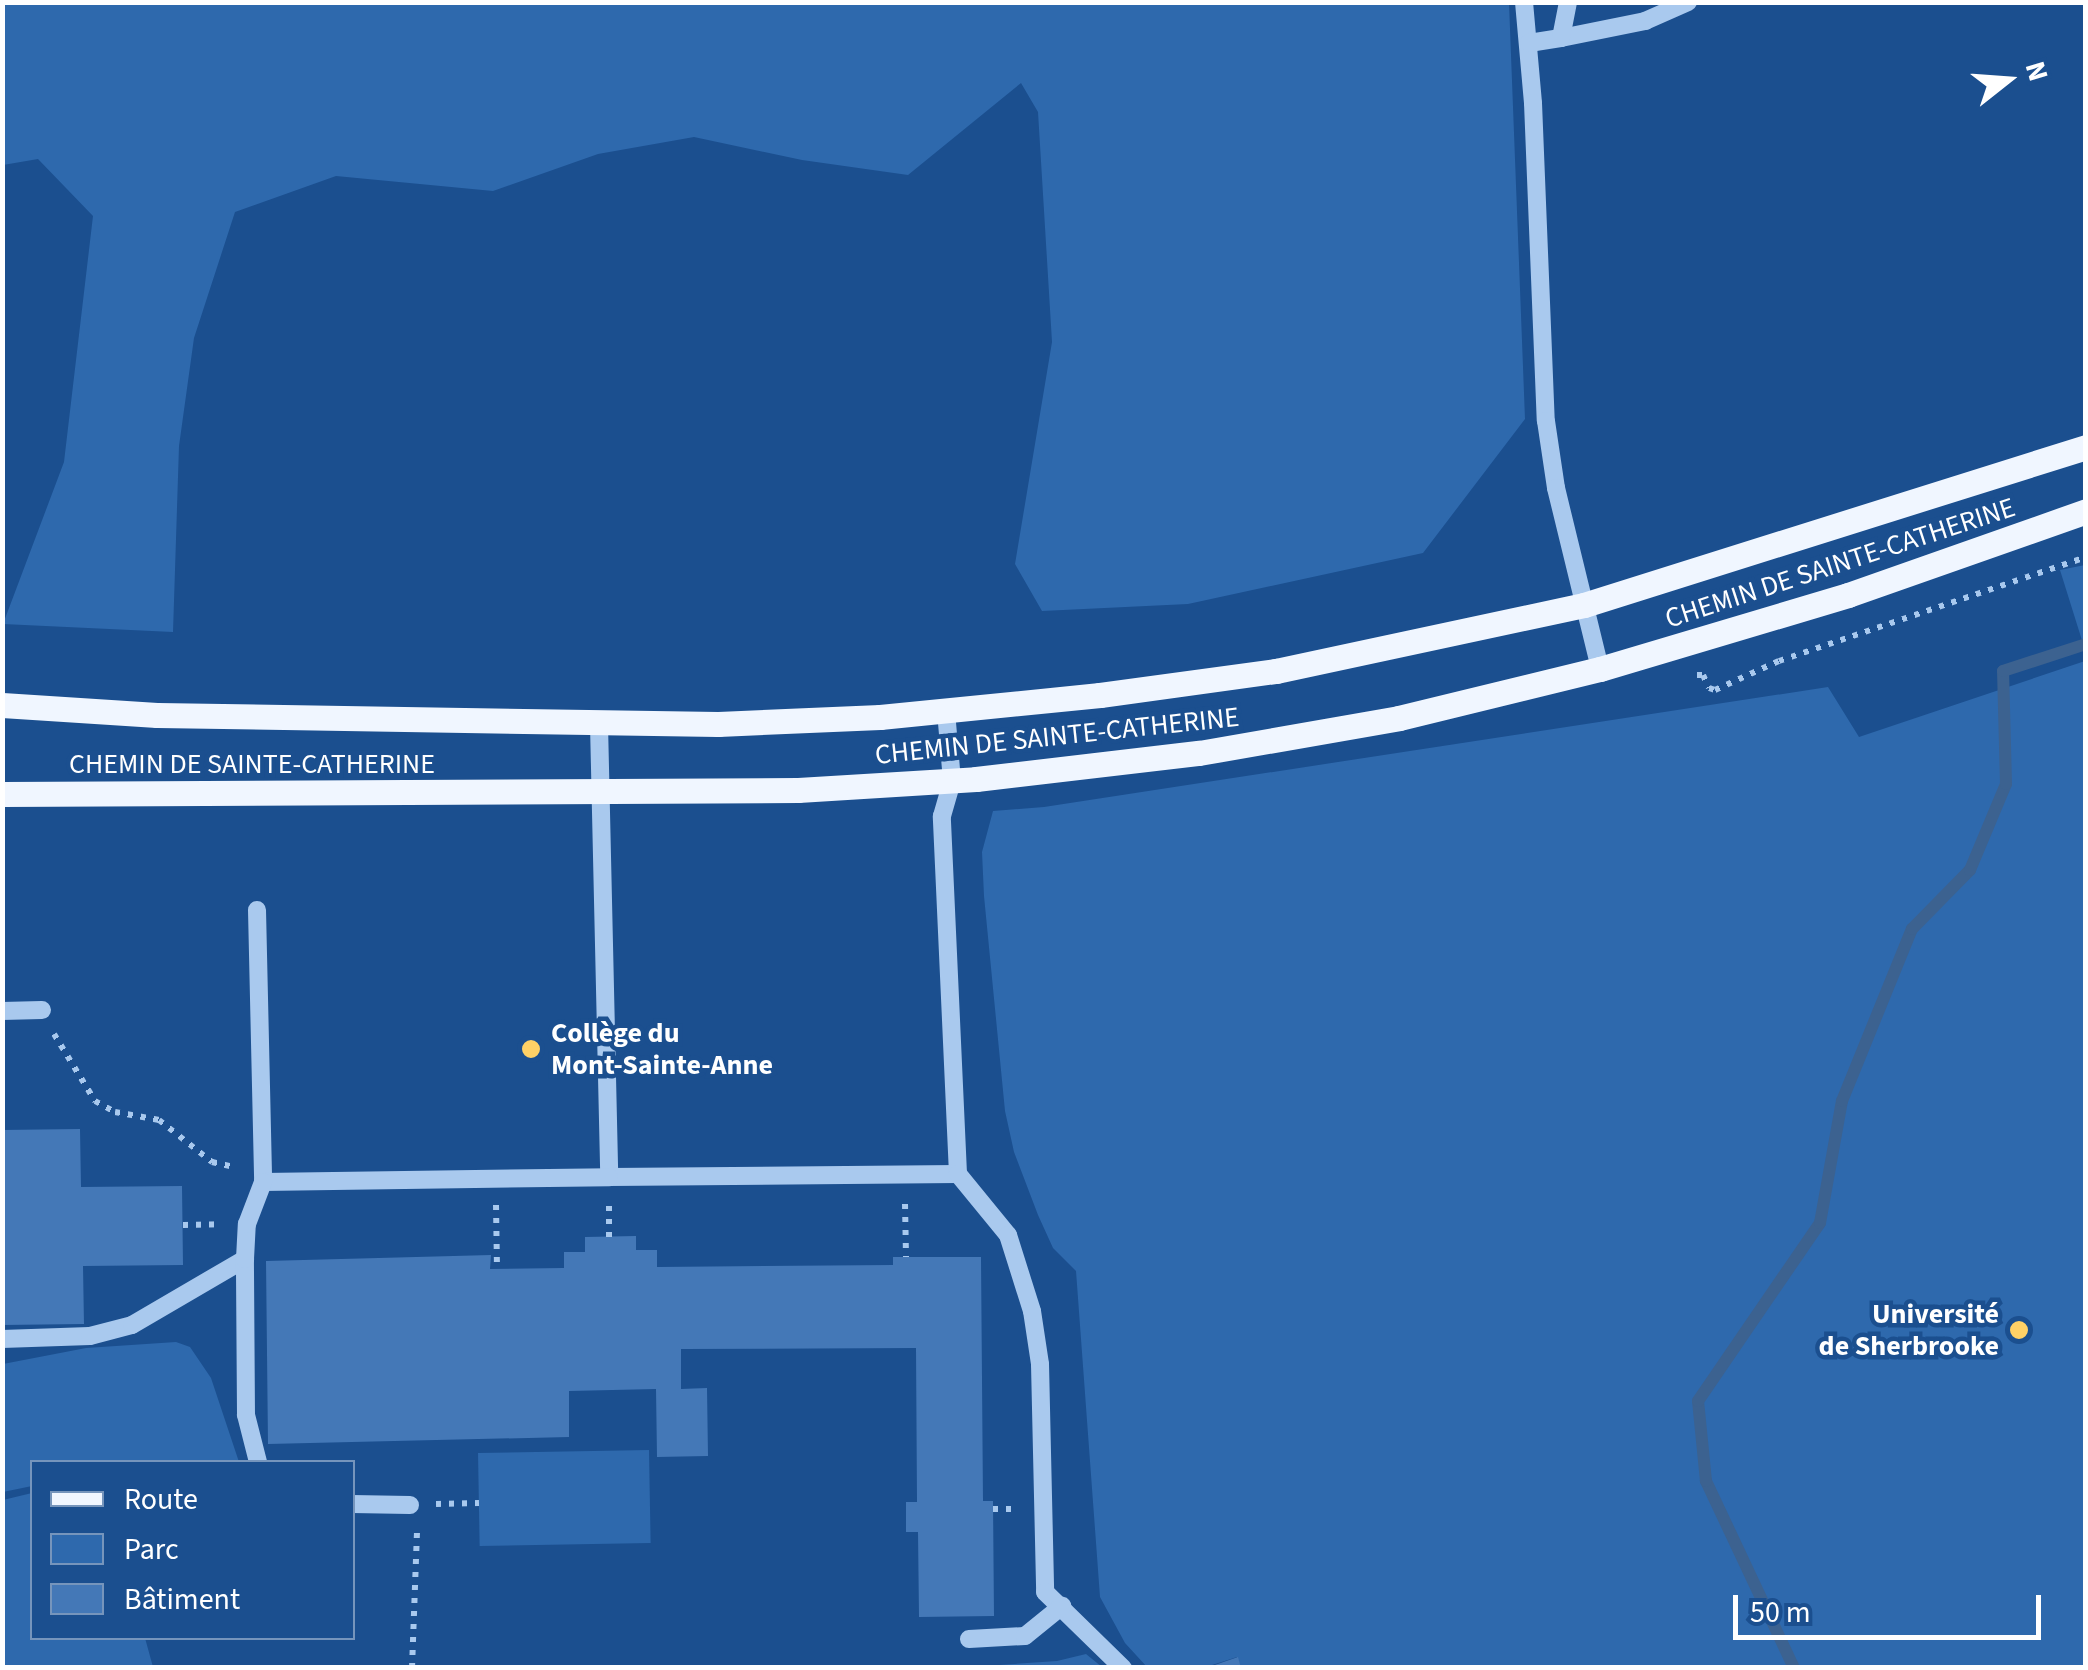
<!DOCTYPE html>
<html>
<head>
<meta charset="utf-8">
<style>
	body { margin:0 }
	#map { position:relative; width:2088px; height:1670px; overflow:hidden; background:#1b4f8f; font-family:"Source Sans 3",sans-serif }
	div>[style] { position:absolute }
	[style*='--x'] { left:calc(var(--x)*1px); top:calc(var(--y)*1px); width:calc(var(--w)*1px); rotate:calc(var(--a)*1deg) }
	.green>* { inset:0; background:#2e69ad; transform-origin:0 0 }
	.stream>* { height:12px; margin:-6px; padding:0 6px; transform-origin:6px; border-radius:6px; background:#3c6290 }
	.building>* { inset:0; background:#4478b7 }
	.path>* { height:6px; margin-top:-3px; transform-origin:0; background:repeating-linear-gradient(90deg,#a9c9ee 0 5px,transparent 0 13px) }
	.minor>* { height:18px; margin:-9px; padding:0 9px; transform-origin:9px; border-radius:9px; background:#a9c9ee }
	.major>* { height:25px; margin:-12.5px; padding:0 12.5px; transform-origin:12.5px; border-radius:12.5px; background:#f0f6ff }
	.dots>* { width:28px; height:28px; translate:-50% -50%; box-sizing:border-box; border:5px solid #1b4f8f; border-radius:50% }
	span { translate:-50% -50%; white-space:nowrap; text-align:center; line-height:1.15; -webkit-text-stroke:9px #1b4f8f; paint-order:stroke }
	.street-label { font-size:28px; color:#fff }
	.poi-label { font-size:28px; color:#fff; font-weight:700 }
	.left { translate:0 -50%; text-align:left }
	.right { translate:-100% -50%; text-align:right }
	.frame { position:absolute; inset:0; border:5px solid #fff; pointer-events:none }
	.legend { position:absolute; left:30px; top:1460px; width:325px; height:180px; box-sizing:border-box; background:#1b4f8f; border:2px solid #7695bc; margin:0; padding:12px 18px; list-style:none; font-size:30px; color:#fff }
	.legend li { display:flex; align-items:center; gap:20px; height:50px }
	.legend b { width:50px; border:2px solid #7695bc }
	.north { position:absolute; left:1958px; top:30px; width:100px; height:100px; -webkit-text-stroke:8px #1b4f8f; paint-order:stroke; rotate:73deg; font-size:28px; font-weight:700; line-height:40px; text-align:center; color:#fff }
	.north::after { content:''; display:block; margin:auto; width:35px; height:45px; background:#fff; clip-path:polygon(50% 0,100% 100%,50% 72%,0 100%) }
	.scale { position:absolute; left:1733px; top:1595px; width:308px; height:45px; box-sizing:border-box; border:5px solid #fff; border-top:0; padding-left:12px; font-size:30px; line-height:35px; white-space:nowrap; color:#fff; -webkit-text-stroke:8px #1b4f8f; paint-order:stroke }
</style>
</head>
<body>
<div id="map">
	<div class="green">
		<i style="clip-path:polygon(3px 2px,1509px 3px,1525px 419px,1423px 553px,1188px 604px,1042px 611px,1015px 564px,1052px 342px,1038px 112px,1021px 83px,908px 175px,802px 160px,694px 137px,598px 154px,493px 191px,336px 176px,235px 212px,194px 338px,179px 446px,173px 632px,3px 624px,64px 462px,93px 216px,38px 159px,3px 165px)"></i>
		<i style="clip-path:polygon(2085px 565px,2086px 565px,2085px 650px,2060px 570px)"></i>
		<i style="clip-path:polygon(2085px 661px,2085px 1667px,1241px 1668px,1237px 1657px,1206px 1667px,1147px 1667px,1125px 1643px,1100px 1597px,1076px 1271px,1053px 1248px,1038px 1215px,1014px 1152px,1005px 1111px,984px 896px,982px 852px,993px 811px,1044px 807px,1828px 687px,1859px 737px)"></i>
		<i style="clip-path:polygon(176px 1342px,190px 1347px,211px 1378px,239px 1462px,32px 1462px,32px 1486px,3px 1492px,3px 1364px,86px 1348px)"></i>
		<i style="left:649px;top:1450px;width:93px;height:171px;rotate:89deg"></i>
		<i style="clip-path:polygon(32px 1493px,32px 1638px,145px 1638px,153px 1667px,3px 1667px,3px 1500px)"></i>
		<i style="clip-path:polygon(1086px 1654px,1102px 1667px,970px 1667px,1057px 1661px)"></i>
	</div>
	<div class="stream">
		<i style="--x:1794;--y:1668;--w:207;--a:-115.2"></i>
		<i style="--x:1706;--y:1481;--w:80;--a:-95.7"></i>
		<i style="--x:1698;--y:1401;--w:216;--a:-55.6"></i>
		<i style="--x:1820;--y:1223;--w:124;--a:-79.8"></i>
		<i style="--x:1842;--y:1101;--w:186;--a:-67.9"></i>
		<i style="--x:1912;--y:929;--w:83;--a:-45.5"></i>
		<i style="--x:1970;--y:870;--w:93;--a:-67.3"></i>
		<i style="--x:2006;--y:784;--w:113;--a:-91.5"></i>
		<i style="--x:2003;--y:671;--w:87;--a:-18"></i>
	</div>
	<div class="building">
		<i style="clip-path:polygon(80px 1129px,81px 1187px,182px 1186px,183px 1265px,83px 1266px,84px 1324px,2px 1325px,2px 1130px)"></i>
		<i style="clip-path:polygon(636px 1236px,636px 1250px,657px 1250px,657px 1267px,893px 1265px,893px 1257px,981px 1257px,983px 1501px,993px 1501px,994px 1616px,919px 1617px,918px 1532px,906px 1532px,906px 1502px,917px 1502px,916px 1348px,681px 1349px,681px 1389px,707px 1388px,708px 1456px,657px 1457px,656px 1389px,569px 1391px,569px 1437px,268px 1444px,266px 1261px,491px 1255px,490px 1269px,564px 1268px,564px 1252px,585px 1252px,585px 1237px)"></i>
		<i style="clip-path:polygon(1238px 1657px,1241px 1668px,1209px 1668px,1209px 1667px)"></i>
	</div>
	<div class="path">
		<i style="--x:1697;--y:675;--w:6;--a:0"></i>
		<i style="--x:1703;--y:675;--w:14;--a:65"></i>
		<i style="--x:1709;--y:688;--w:6;--a:18"></i>
		<i style="--x:1715;--y:690;--w:70;--a:-24.4"></i>
		<i style="--x:1779;--y:661;--w:324;--a:-18.7"></i>
		<i style="--x:54;--y:1034;--w:79;--a:58.5"></i>
		<i style="--x:95;--y:1101;--w:23;--a:29"></i>
		<i style="--x:115;--y:1112;--w:45;--a:10.3"></i>
		<i style="--x:159;--y:1120;--w:68;--a:38.4"></i>
		<i style="--x:212;--y:1162;--w:22;--a:13"></i>
		<i style="--x:905;--y:1204;--w:53;--a:88.9"></i>
		<i style="--x:496;--y:1205;--w:64;--a:89.1"></i>
		<i style="--x:183;--y:1225;--w:39;--a:-1"></i>
		<i style="--x:609;--y:1237;--w:34;--a:-90"></i>
		<i style="--x:436;--y:1504;--w:43;--a:-1.3"></i>
		<i style="--x:993;--y:1509;--w:24;--a:0"></i>
		<i style="--x:412;--y:1668;--w:137;--a:-87.9"></i>
	</div>
	<div class="minor">
		<i style="--x:1524;--y:2;--w:101;--a:84.9"></i>
		<i style="--x:1533;--y:103;--w:318;--a:87.7"></i>
		<i style="--x:1546;--y:421;--w:68;--a:81.5"></i>
		<i style="--x:1556;--y:488;--w:186;--a:76.3"></i>
		<i style="--x:1561;--y:38;--w:86;--a:-11.4"></i>
		<i style="--x:1645;--y:21;--w:47;--a:-23.8"></i>
		<i style="--x:1529;--y:43;--w:32;--a:-9"></i>
		<i style="--x:1561;--y:38;--w:37;--a:-79"></i>
		<i style="--x:599;--y:724;--w:453;--a:88.7"></i>
		<i style="--x:609;--y:1177;--w:349;--a:-0.5"></i>
		<i style="--x:958;--y:1174;--w:358;--a:-92.6"></i>
		<i style="--x:942;--y:816;--w:36;--a:-74"></i>
		<i style="--x:952;--y:781;--w:70;--a:-94.9"></i>
		<i style="--x:257;--y:910;--w:272;--a:88.7"></i>
		<i style="--x:263;--y:1182;--w:346;--a:-0.8"></i>
		<i style="--x:2;--y:1011;--w:40;--a:-1.4"></i>
		<i style="--x:958;--y:1174;--w:79;--a:50.7"></i>
		<i style="--x:1008;--y:1235;--w:80;--a:72.5"></i>
		<i style="--x:1032;--y:1311;--w:54;--a:81.4"></i>
		<i style="--x:1040;--y:1364;--w:228;--a:88.7"></i>
		<i style="--x:1045;--y:1592;--w:109;--a:44.3"></i>
		<i style="--x:2;--y:1339;--w:88;--a:-2"></i>
		<i style="--x:90;--y:1336;--w:43;--a:-14.7"></i>
		<i style="--x:132;--y:1325;--w:131;--a:-30.3"></i>
		<i style="--x:258;--y:1462;--w:49;--a:-104.3"></i>
		<i style="--x:246;--y:1415;--w:156;--a:-90.4"></i>
		<i style="--x:245;--y:1259;--w:35;--a:-87"></i>
		<i style="--x:247;--y:1224;--w:45;--a:-69.1"></i>
		<i style="--x:352;--y:1504;--w:58;--a:1"></i>
		<i style="--x:969;--y:1639;--w:56;--a:-3.1"></i>
		<i style="--x:1025;--y:1636;--w:48;--a:-39"></i>
	</div>
	<div class="major">
		<i style="--x:2;--y:705;--w:155;--a:3.7"></i>
		<i style="--x:157;--y:715;--w:561;--a:0.92"></i>
		<i style="--x:718;--y:724;--w:162;--a:-2.5"></i>
		<i style="--x:880;--y:717;--w:221;--a:-5.7"></i>
		<i style="--x:1100;--y:695;--w:178;--a:-7.8"></i>
		<i style="--x:1276;--y:671;--w:315;--a:-12.1"></i>
		<i style="--x:1584;--y:605;--w:526;--a:-17.47"></i>
		<i style="--x:2;--y:794;--w:796;--a:-0.29"></i>
		<i style="--x:798;--y:790;--w:178;--a:-3.5"></i>
		<i style="--x:976;--y:779;--w:225;--a:-6.7"></i>
		<i style="--x:1199;--y:753;--w:203;--a:-9.9"></i>
		<i style="--x:1399;--y:718;--w:207;--a:-13.7"></i>
		<i style="--x:1600;--y:669;--w:259;--a:-16.6"></i>
		<i style="--x:1848;--y:595;--w:252;--a:-19.4"></i>
	</div>
	<div class="dots">
		<i style="left:531px;top:1049px;background:#ffd166"></i>
		<i style="left:2019px;top:1330px;background:#ffd166"></i>
	</div>
	<div class="street-label">
		<span style="left:1840px;top:563px;rotate:-18deg">CHEMIN DE SAINTE-CATHERINE</span>
		<span style="left:1057px;top:736px;rotate:-6deg">CHEMIN DE SAINTE-CATHERINE</span>
		<span style="left:252px;top:764px">CHEMIN DE SAINTE-CATHERINE</span>
	</div>
	<div class="poi-label">
		<span class="left" style="left:551px;top:1049px">Collège du<br>Mont-Sainte-Anne</span>
		<span class="right" style="left:1999px;top:1330px">Université<br>de Sherbrooke</span>
	</div>
	<div class="frame"></div>
	<ul class="legend">
	<li><b style="height:12px;background:#f0f6ff"></b>Route</li>
	<li><b style="height:28px;background:#2e69ad"></b>Parc</li>
	<li><b style="height:28px;background:#4478b7"></b>Bâtiment</li>
	</ul>
	<div class="north">N</div>
	<div class="scale">50 m</div>
</div>
</body>
</html>
